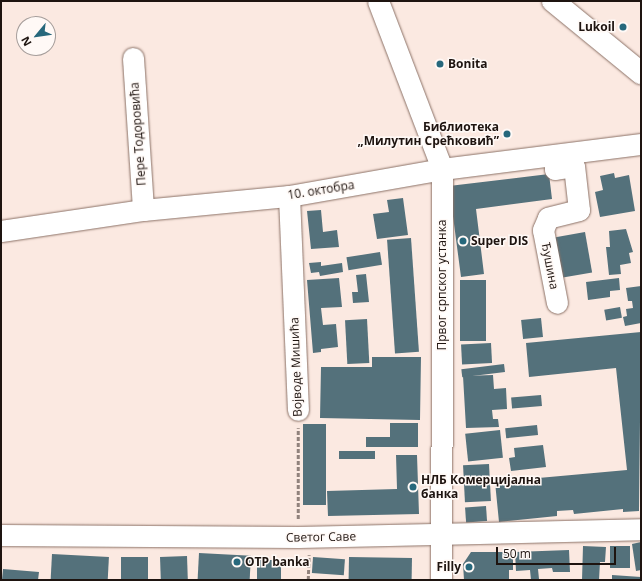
<!DOCTYPE html>
<html>
<head>
<meta charset="utf-8">
<style>
	body { margin:0 }
	#map { position:relative; width:642px; height:581px; overflow:hidden; background:#fbe9e1; font-family:"Open Sans",sans-serif }
	div>[style] { position:absolute }
	[style*='--x'] { left:calc(var(--x)*1px); top:calc(var(--y)*1px); width:calc(var(--w)*1px); rotate:calc(var(--a)*1deg) }
	.building>* { inset:0; background:#54717b; transform-origin:0 0 }
	.path>* { height:2.5px; margin-top:-1.25px; transform-origin:0; background:repeating-linear-gradient(90deg,#91827c 0 4px,transparent 0 6px) }
	.roads { filter:drop-shadow(0 0 1px #8c7267) drop-shadow(0 0 1px #8c7267) }
	.minor>* { height:21px; margin:-10.5px; padding:0 10.5px; transform-origin:10.5px; border-radius:10.5px; background:#fff }
	.major>* { height:22px; margin:-11px; padding:0 11px; transform-origin:11px; border-radius:11px; background:#fff }
	.dots>* { width:11px; height:11px; translate:-50% -50%; box-sizing:border-box; border:2px solid #fff9f6; border-radius:50% }
	span { translate:-50% -50%; white-space:nowrap; text-align:center; line-height:1.15; -webkit-text-stroke:3px #fff9f6; paint-order:stroke }
	.poi-label { font-size:12px; color:#1e1410; font-weight:700 }
	.right { translate:-100% -50%; text-align:right }
	.left { translate:0 -50%; text-align:left }
	.street-label { font-size:12px; color:#1e1410 }
	.frame { position:absolute; inset:0; border:2px solid #1e1410; pointer-events:none }
	.north { position:absolute; left:16px; top:16px; width:40px; height:40px; box-sizing:border-box; background:#fff9f6; border:1px solid #a59d9a; border-radius:50%; rotate:241deg; font-size:11px; font-weight:700; line-height:16px; text-align:center; color:#1e1410 }
	.north::after { content:''; display:block; margin:auto; width:14px; height:18px; background:#27687c; clip-path:polygon(50% 0,100% 100%,50% 72%,0 100%) }
	.scale { position:absolute; left:496px; top:547px; width:120px; height:18px; box-sizing:border-box; border:2px solid #1e1410; border-top:0; padding-left:5px; font-size:12px; line-height:14px; white-space:nowrap; color:#1e1410; -webkit-text-stroke:3px #fff9f6; paint-order:stroke }
</style>
</head>
<body>
<div id="map">
	<div class="building">
		<i style="clip-path:polygon(614px 173px,615px 178px,629px 175px,635px 211px,600px 217px,595px 192px,603px 190px,600px 176px)"></i>
		<i style="clip-path:polygon(549px 174px,552px 199px,476px 209px,484px 274px,461px 277px,449px 186px)"></i>
		<i style="clip-path:polygon(403px 198px,408px 235px,377px 239px,373px 214px,389px 212px,387px 200px)"></i>
		<i style="clip-path:polygon(321px 210px,323px 232px,337px 230px,339px 247px,311px 249px,307px 211px)"></i>
		<i style="clip-path:polygon(626px 229px,633px 252px,629px 253px,631px 263px,620px 265px,621px 274px,609px 275px,606px 247px,610px 247px,609px 231px)"></i>
		<i style="left:585px;top:232px;width:41px;height:37px;rotate:80deg"></i>
		<i style="left:411px;top:238px;width:114px;height:24px;rotate:86deg"></i>
		<i style="left:380px;top:252px;width:13px;height:34px;rotate:81deg"></i>
		<i style="clip-path:polygon(321px 262px,321px 266px,342px 263px,343px 272px,320px 276px,319px 272px,311px 273px,309px 263px)"></i>
		<i style="clip-path:polygon(366px 274px,369px 302px,353px 303px,352px 292px,358px 292px,356px 275px)"></i>
		<i style="clip-path:polygon(339px 278px,342px 307px,321px 308px,323px 325px,336px 324px,338px 347px,321px 349px,321px 352px,313px 353px,307px 280px)"></i>
		<i style="clip-path:polygon(619px 278px,620px 290px,610px 291px,610px 297px,588px 300px,586px 282px)"></i>
		<i style="left:460px;top:280px;width:26px;height:61px"></i>
		<i style="clip-path:polygon(641px 286px,641px 323px,625px 326px,623px 317px,627px 316px,626px 309px,633px 308px,632px 301px,628px 301px,626px 288px)"></i>
		<i style="left:620px;top:307px;width:11px;height:16px;rotate:80deg"></i>
		<i style="left:541px;top:318px;width:19px;height:20px;rotate:84deg"></i>
		<i style="left:367px;top:319px;width:44px;height:22px;rotate:87deg"></i>
		<i style="clip-path:polygon(641px 332px,639px 511px,623px 512px,623px 509px,574px 514px,573px 510px,557px 511px,557px 516px,499px 522px,495px 482px,627px 470px,616px 368px,529px 377px,526px 343px)"></i>
		<i style="left:491px;top:343px;width:20px;height:30px;rotate:87deg"></i>
		<i style="clip-path:polygon(372px 357px,421px 357px,420px 420px,320px 418px,321px 367px,372px 367px)"></i>
		<i style="left:504px;top:364px;width:8px;height:43px;rotate:83deg"></i>
		<i style="clip-path:polygon(493px 375px,494px 389px,506px 388px,507px 409px,492px 410px,493px 419px,498px 419px,499px 427px,466px 428px,463px 376px)"></i>
		<i style="left:541px;top:395px;width:11px;height:30px;rotate:85deg"></i>
		<i style="clip-path:polygon(390px 423px,418px 423px,418px 447px,366px 447px,366px 437px,390px 437px)"></i>
		<i style="left:303px;top:424px;width:23px;height:81px"></i>
		<i style="left:537px;top:425px;width:10px;height:32px;rotate:84deg"></i>
		<i style="left:500px;top:430px;width:28px;height:35px;rotate:84deg"></i>
		<i style="clip-path:polygon(543px 445px,546px 467px,511px 471px,509px 458px,515px 457px,514px 448px)"></i>
		<i style="left:375px;top:451px;width:8px;height:36px;rotate:90deg"></i>
		<i style="clip-path:polygon(396px 455px,417px 455px,419px 514px,328px 516px,327px 491px,397px 489px)"></i>
		<i style="left:489px;top:464px;width:37px;height:26px;rotate:87deg"></i>
		<i style="left:486px;top:506px;width:15px;height:21px;rotate:86deg"></i>
		<i style="clip-path:polygon(641px 542px,641px 570px,636px 571px,632px 544px)"></i>
		<i style="clip-path:polygon(583px 546px,606px 547px,605px 562px,600px 562px,599px 580px,582px 580px)"></i>
		<i style="left:610px;top:546px;width:20px;height:22px"></i>
		<i style="clip-path:polygon(569px 550px,570px 572px,553px 572px,552px 568px,538px 569px,539px 579px,531px 580px,530px 570px,516px 571px,515px 552px)"></i>
		<i style="clip-path:polygon(471px 552px,513px 552px,513px 570px,509px 570px,509px 580px,464px 580px,463px 564px)"></i>
		<i style="left:199px;top:553px;width:52px;height:27px;rotate:3deg"></i>
		<i style="left:52px;top:554px;width:57px;height:26px;rotate:3deg"></i>
		<i style="left:187px;top:556px;width:24px;height:27px;rotate:88deg"></i>
		<i style="left:121px;top:557px;width:27px;height:23px"></i>
		<i style="left:313px;top:557px;width:32px;height:16px;rotate:4deg"></i>
		<i style="left:349px;top:557px;width:63px;height:23px;rotate:1deg"></i>
		<i style="left:257px;top:560px;width:24px;height:20px"></i>
		<i style="clip-path:polygon(3px 569px,39px 572px,38px 580px,2px 580px)"></i>
		<i style="clip-path:polygon(612px 575px,641px 577px,641px 580px,612px 580px)"></i>
	</div>
	<div class="path">
		<i style="--x:298;--y:519;--w:91;--a:-90"></i>
		<i style="--x:308;--y:580;--w:25;--a:-88"></i>
	</div>
	<div class="roads">
		<div class="minor">
			<i style="--x:378;--y:1;--w:180;--a:69.1"></i>
			<i style="--x:442;--y:169;--w:411;--a:90.1"></i>
			<i style="--x:133;--y:58;--w:152;--a:86.2"></i>
			<i style="--x:555;--y:160;--w:9;--a:90"></i>
			<i style="--x:555;--y:169;--w:19;--a:-9"></i>
			<i style="--x:574;--y:166;--w:44;--a:83.5"></i>
			<i style="--x:579;--y:210;--w:32;--a:166"></i>
			<i style="--x:548;--y:218;--w:13;--a:113"></i>
			<i style="--x:543;--y:230;--w:74;--a:79.1"></i>
			<i style="--x:289;--y:196;--w:214;--a:87.6"></i>
			<i style="--x:1;--y:231;--w:144;--a:-8.4"></i>
			<i style="--x:143;--y:210;--w:147;--a:-5.5"></i>
			<i style="--x:289;--y:196;--w:155;--a:-10"></i>
			<i style="--x:442;--y:169;--w:201;--a:-7.2"></i>
			<i style="--x:1;--y:535;--w:297;--a:0.4"></i>
			<i style="--x:298;--y:537;--w:343;--a:-1.3"></i>
		</div>
		<div class="major">
			<i style="--x:553;--y:1;--w:114;--a:39.3"></i>
		</div>
	</div>
	<div class="dots">
		<i style="left:623px;top:27px;background:#27687c"></i>
		<i style="left:440px;top:64px;background:#27687c"></i>
		<i style="left:507px;top:134px;background:#27687c"></i>
		<i style="left:463px;top:241px;background:#27687c"></i>
		<i style="left:413px;top:487px;background:#27687c"></i>
		<i style="left:237px;top:562px;background:#27687c"></i>
		<i style="left:469px;top:567px;background:#27687c"></i>
	</div>
	<div class="poi-label">
		<span class="right" style="left:615px;top:27px">Lukoil</span>
		<span class="left" style="left:448px;top:64px">Bonita</span>
		<span class="right" style="left:499px;top:134px">Библиотека<br>„Милутин Срећковић”</span>
		<span class="left" style="left:471px;top:241px">Super DIS</span>
		<span class="left" style="left:421px;top:487px">НЛБ Комерцијална<br>банка</span>
		<span class="left" style="left:245px;top:562px">OTP banka</span>
		<span class="right" style="left:461px;top:567px">Filly</span>
	</div>
	<div class="street-label">
		<span style="left:138px;top:134px;rotate:-94deg">Пере Тодоровића</span>
		<span style="left:321px;top:190px;rotate:-9deg">10. октобра</span>
		<span style="left:550px;top:266px;rotate:79deg">Ђушина</span>
		<span style="left:442px;top:285px;rotate:-90deg">Првог српског устанка</span>
		<span style="left:296px;top:367px;rotate:-92deg">Војводе Мишића</span>
		<span style="left:321px;top:537px;rotate:-1deg">Светог Саве</span>
	</div>
	<div class="frame"></div>
	<div class="north">N</div>
	<div class="scale">50 m</div>
</div>
</body>
</html>
